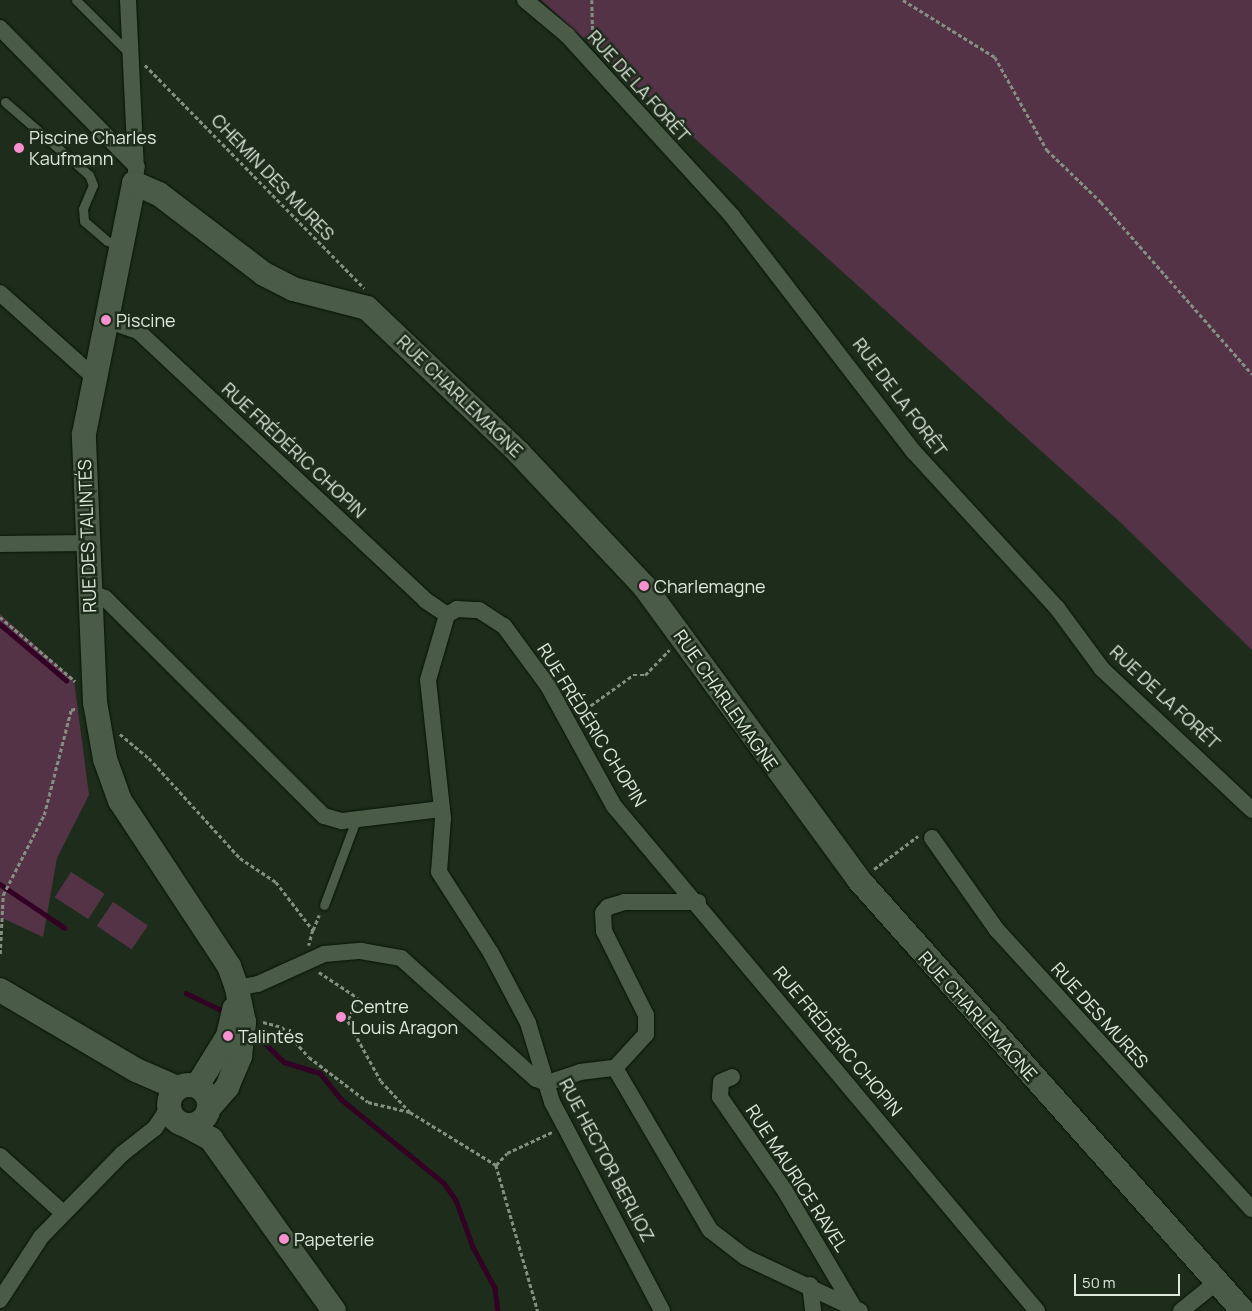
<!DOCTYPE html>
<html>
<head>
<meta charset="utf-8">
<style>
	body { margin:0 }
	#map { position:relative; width:1252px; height:1311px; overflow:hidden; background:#1d2c1b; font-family:Manrope,sans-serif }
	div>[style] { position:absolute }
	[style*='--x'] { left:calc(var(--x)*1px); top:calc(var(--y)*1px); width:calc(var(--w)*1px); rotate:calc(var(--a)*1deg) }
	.green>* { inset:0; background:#543346; transform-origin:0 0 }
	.stream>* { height:4.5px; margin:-2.25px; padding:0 2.25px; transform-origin:2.25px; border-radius:2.25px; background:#330123 }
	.path>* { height:2.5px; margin-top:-1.25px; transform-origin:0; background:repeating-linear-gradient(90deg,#838f81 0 4px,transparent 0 6.5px) }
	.roads { filter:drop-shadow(0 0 1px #071405) drop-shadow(0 0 1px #071405) }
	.lane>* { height:9px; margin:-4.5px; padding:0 4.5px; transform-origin:4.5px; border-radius:4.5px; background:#4a5b47 }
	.street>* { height:16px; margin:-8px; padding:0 8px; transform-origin:8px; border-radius:8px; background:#4a5b47 }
	.secondary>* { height:24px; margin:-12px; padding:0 12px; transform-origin:12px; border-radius:12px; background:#4a5b47 }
	.secondary>.ring { margin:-12px; padding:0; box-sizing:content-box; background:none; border:24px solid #4a5b47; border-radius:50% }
	.dots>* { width:14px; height:14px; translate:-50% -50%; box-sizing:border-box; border:2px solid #1d2c1b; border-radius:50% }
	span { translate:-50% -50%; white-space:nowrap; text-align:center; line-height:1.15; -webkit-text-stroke:5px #1d2c1b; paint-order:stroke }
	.street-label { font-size:18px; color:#dee7dc }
	.poi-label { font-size:18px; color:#dee7dc }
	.left { translate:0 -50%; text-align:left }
	.scale { position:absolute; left:1074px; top:1274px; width:106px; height:22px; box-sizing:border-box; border:2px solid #dee7dc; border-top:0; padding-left:6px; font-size:15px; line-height:18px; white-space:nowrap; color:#dee7dc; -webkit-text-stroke:4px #1d2c1b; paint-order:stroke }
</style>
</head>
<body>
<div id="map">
	<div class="green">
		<i style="clip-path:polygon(541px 0,1252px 0,1252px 650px,1119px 521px)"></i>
		<i style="clip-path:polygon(0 614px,74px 680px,89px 795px,57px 858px,43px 937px,0 917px)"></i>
		<i style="left:71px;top:872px;width:40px;height:30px;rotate:33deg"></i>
		<i style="left:113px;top:902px;width:42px;height:29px;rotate:34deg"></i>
	</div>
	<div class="stream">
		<i style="--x:0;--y:624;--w:87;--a:40.3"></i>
		<i style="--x:0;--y:884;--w:78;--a:34.1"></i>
		<i style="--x:186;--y:993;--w:43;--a:26"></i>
		<i style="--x:255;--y:1033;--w:41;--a:45"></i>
		<i style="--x:284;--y:1062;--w:38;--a:17"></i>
		<i style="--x:320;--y:1073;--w:33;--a:51"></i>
		<i style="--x:341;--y:1099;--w:133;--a:39.2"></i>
		<i style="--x:444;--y:1183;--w:21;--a:55"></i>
		<i style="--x:456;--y:1200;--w:50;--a:70.1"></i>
		<i style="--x:473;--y:1247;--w:47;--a:61.8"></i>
		<i style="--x:495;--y:1288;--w:23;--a:83"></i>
	</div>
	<div class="path">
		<i style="--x:592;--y:0;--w:41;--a:88.6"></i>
		<i style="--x:903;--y:0;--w:108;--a:31.8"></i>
		<i style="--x:995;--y:57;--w:107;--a:60.8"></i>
		<i style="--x:1047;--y:150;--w:75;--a:43.9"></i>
		<i style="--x:1101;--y:202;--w:229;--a:48.7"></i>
		<i style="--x:145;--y:65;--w:313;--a:45.5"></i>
		<i style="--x:0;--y:617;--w:99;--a:40.5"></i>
		<i style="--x:580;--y:713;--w:65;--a:-35.6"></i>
		<i style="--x:633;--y:675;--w:12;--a:0"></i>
		<i style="--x:645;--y:675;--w:35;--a:-46"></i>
		<i style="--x:120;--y:734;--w:38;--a:40"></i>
		<i style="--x:149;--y:758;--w:135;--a:47.7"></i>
		<i style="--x:240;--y:858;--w:43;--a:33.7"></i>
		<i style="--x:276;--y:882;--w:61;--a:52.4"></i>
		<i style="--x:313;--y:930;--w:16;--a:105"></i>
		<i style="--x:874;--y:869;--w:55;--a:-36.9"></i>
		<i style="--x:313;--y:930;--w:16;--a:-68"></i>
		<i style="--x:0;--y:954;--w:59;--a:-87.1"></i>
		<i style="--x:3;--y:895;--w:90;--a:-62.9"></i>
		<i style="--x:44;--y:815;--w:108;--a:-75.6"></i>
		<i style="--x:71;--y:710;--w:6;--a:-18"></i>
		<i style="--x:319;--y:972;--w:47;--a:33.7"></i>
		<i style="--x:358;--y:998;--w:25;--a:113"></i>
		<i style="--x:348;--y:1021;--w:68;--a:61.2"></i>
		<i style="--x:381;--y:1081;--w:42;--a:46.9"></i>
		<i style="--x:263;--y:1022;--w:20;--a:15"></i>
		<i style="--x:282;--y:1027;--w:40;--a:48"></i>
		<i style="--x:309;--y:1057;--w:74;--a:37.3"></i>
		<i style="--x:368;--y:1102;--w:43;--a:13.4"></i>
		<i style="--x:410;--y:1112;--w:101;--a:31.6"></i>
		<i style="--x:496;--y:1165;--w:152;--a:74"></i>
		<i style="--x:496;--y:1165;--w:16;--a:-47"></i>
		<i style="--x:507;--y:1153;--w:50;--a:-25"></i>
	</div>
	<div class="roads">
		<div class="lane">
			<i style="--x:76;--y:0;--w:74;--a:45"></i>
			<i style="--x:5;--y:102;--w:111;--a:41"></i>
			<i style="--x:89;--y:175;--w:11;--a:68"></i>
			<i style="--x:93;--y:185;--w:26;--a:113"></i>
			<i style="--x:83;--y:209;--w:12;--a:85"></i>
			<i style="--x:84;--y:221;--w:30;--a:41"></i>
			<i style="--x:107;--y:241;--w:14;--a:17"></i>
			<i style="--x:324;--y:905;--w:91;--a:-69.4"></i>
		</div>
		<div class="street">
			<i style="--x:128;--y:0;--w:172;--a:87.3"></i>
			<i style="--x:525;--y:0;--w:55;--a:39.8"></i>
			<i style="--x:567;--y:35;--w:245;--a:47.6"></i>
			<i style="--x:732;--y:216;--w:298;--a:52.4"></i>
			<i style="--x:914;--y:452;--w:212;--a:47.5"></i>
			<i style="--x:1057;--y:608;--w:76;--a:53.6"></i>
			<i style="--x:1102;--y:669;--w:206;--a:43.2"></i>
			<i style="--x:0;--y:28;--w:195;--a:45.4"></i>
			<i style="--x:0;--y:293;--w:126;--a:41.8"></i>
			<i style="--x:106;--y:320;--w:34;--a:19"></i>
			<i style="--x:138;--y:331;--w:393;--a:43.1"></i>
			<i style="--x:425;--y:600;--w:27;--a:34"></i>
			<i style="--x:447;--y:615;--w:12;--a:-31"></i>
			<i style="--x:457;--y:609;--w:22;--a:3"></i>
			<i style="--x:479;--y:610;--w:30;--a:33"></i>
			<i style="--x:504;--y:626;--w:74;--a:53.7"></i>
			<i style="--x:548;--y:686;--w:137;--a:61.2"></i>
			<i style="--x:614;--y:806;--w:659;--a:50.05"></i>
			<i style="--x:0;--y:544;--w:87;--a:-0.7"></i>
			<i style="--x:89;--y:592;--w:17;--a:21"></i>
			<i style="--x:105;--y:598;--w:309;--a:44.9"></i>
			<i style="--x:324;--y:816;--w:19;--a:16"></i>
			<i style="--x:342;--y:821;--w:100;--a:-6.9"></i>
			<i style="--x:447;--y:615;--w:68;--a:106.3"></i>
			<i style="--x:428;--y:680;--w:139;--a:83.8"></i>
			<i style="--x:443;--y:818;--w:54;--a:94.2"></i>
			<i style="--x:439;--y:872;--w:96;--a:57.3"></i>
			<i style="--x:491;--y:953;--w:79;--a:62.1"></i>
			<i style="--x:528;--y:1023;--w:83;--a:73.1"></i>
			<i style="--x:552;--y:1102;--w:236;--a:62.2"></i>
			<i style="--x:932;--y:838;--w:113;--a:54.8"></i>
			<i style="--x:997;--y:930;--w:378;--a:47.6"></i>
			<i style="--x:237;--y:988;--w:21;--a:-11"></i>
			<i style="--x:258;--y:984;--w:72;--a:-24.4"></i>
			<i style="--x:324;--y:954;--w:37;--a:-5"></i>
			<i style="--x:361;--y:951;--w:41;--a:9.9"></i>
			<i style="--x:401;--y:958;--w:181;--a:41.9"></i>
			<i style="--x:536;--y:1079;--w:12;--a:20"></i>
			<i style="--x:615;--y:1068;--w:188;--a:59.6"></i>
			<i style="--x:710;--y:1230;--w:44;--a:37.6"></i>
			<i style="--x:745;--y:1257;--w:127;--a:25.2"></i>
			<i style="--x:732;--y:1077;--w:12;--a:156"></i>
			<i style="--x:721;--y:1082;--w:15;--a:94"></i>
			<i style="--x:720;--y:1097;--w:114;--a:55.3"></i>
			<i style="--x:785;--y:1191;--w:134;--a:59.4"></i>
			<i style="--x:547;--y:1083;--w:35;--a:-18"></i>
			<i style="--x:580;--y:1072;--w:35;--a:-7"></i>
			<i style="--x:615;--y:1068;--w:46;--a:-47.6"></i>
			<i style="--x:646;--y:1034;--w:19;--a:-90"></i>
			<i style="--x:646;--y:1015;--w:94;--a:-116.6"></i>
			<i style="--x:604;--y:931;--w:18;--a:-93"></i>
			<i style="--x:603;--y:913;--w:8;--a:-50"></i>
			<i style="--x:608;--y:907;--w:17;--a:-17"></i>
			<i style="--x:624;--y:902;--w:74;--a:0"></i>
			<i style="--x:0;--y:1156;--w:85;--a:42.1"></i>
			<i style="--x:810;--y:1285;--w:26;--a:83"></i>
			<i style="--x:0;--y:1300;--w:75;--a:-56.9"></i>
			<i style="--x:41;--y:1237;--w:116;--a:-45.7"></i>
			<i style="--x:122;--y:1154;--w:42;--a:-38.2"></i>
			<i style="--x:155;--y:1128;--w:25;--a:-56"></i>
			<i style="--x:1181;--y:1311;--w:46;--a:-38.9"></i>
		</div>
		<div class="secondary">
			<i style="--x:0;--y:990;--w:158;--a:30.5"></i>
			<i style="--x:136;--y:1070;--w:45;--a:23.7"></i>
			<i class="ring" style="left:169px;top:1085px;width:16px;height:16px"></i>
			<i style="--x:197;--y:1086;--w:59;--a:-58.2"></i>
			<i style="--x:228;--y:1036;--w:28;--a:-77"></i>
			<i style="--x:209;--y:1108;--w:28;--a:-49"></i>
			<i style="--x:227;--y:1087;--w:34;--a:-67"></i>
			<i style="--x:240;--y:1056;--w:34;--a:-83"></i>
			<i style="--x:244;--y:1022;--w:35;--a:-102"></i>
			<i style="--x:237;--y:988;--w:23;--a:-110"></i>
			<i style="--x:229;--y:966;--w:198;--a:-123.4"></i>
			<i style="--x:120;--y:801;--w:45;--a:-109.7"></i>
			<i style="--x:105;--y:759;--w:58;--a:-100"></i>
			<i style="--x:95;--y:702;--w:268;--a:-92.4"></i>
			<i style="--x:84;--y:434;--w:256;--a:-78.7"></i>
			<i style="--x:134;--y:183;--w:27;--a:24"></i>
			<i style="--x:159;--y:194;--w:132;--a:37.3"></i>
			<i style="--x:264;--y:274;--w:33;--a:27"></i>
			<i style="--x:293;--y:289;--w:76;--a:14.4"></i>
			<i style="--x:367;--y:308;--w:210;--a:43.6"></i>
			<i style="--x:519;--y:453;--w:183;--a:46.8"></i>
			<i style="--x:644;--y:586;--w:364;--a:53.8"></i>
			<i style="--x:859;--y:880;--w:577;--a:48.3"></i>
			<i style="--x:185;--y:1125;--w:30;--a:28"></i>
			<i style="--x:211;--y:1139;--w:211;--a:54.4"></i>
		</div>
	</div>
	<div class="dots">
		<i style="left:19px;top:148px;background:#f790ce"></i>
		<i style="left:106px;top:320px;background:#f790ce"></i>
		<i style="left:644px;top:586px;background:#f790ce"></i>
		<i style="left:341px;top:1017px;background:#f790ce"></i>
		<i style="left:228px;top:1036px;background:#f790ce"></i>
		<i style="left:284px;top:1239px;background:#f790ce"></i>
	</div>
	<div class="street-label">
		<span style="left:639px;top:86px;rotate:48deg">RUE DE LA FORÊT</span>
		<span style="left:273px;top:177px;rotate:46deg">CHEMIN DES MURES</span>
		<span style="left:460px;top:396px;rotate:44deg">RUE CHARLEMAGNE</span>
		<span style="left:900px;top:397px;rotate:53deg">RUE DE LA FORÊT</span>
		<span style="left:294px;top:450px;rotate:43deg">RUE FRÉDÉRIC CHOPIN</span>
		<span style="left:87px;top:536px;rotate:-92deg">RUE DES TALINTÉS</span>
		<span style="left:1165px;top:697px;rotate:43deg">RUE DE LA FORÊT</span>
		<span style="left:726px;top:700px;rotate:55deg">RUE CHARLEMAGNE</span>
		<span style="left:592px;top:725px;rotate:58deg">RUE FRÉDÉRIC CHOPIN</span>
		<span style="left:1100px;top:1015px;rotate:48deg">RUE DES MURES</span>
		<span style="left:978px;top:1016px;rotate:48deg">RUE CHARLEMAGNE</span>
		<span style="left:838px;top:1041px;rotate:50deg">RUE FRÉDÉRIC CHOPIN</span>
		<span style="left:607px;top:1160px;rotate:62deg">RUE HECTOR BERLIOZ</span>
		<span style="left:797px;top:1178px;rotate:57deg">RUE MAURICE RAVEL</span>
	</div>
	<div class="poi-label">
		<span class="left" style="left:29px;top:148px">Piscine Charles<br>Kaufmann</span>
		<span class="left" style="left:116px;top:320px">Piscine</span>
		<span class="left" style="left:654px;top:586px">Charlemagne</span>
		<span class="left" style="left:351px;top:1017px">Centre<br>Louis Aragon</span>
		<span class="left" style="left:238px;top:1036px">Talintés</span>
		<span class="left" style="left:294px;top:1239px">Papeterie</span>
	</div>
	<div class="scale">50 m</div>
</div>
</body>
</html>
